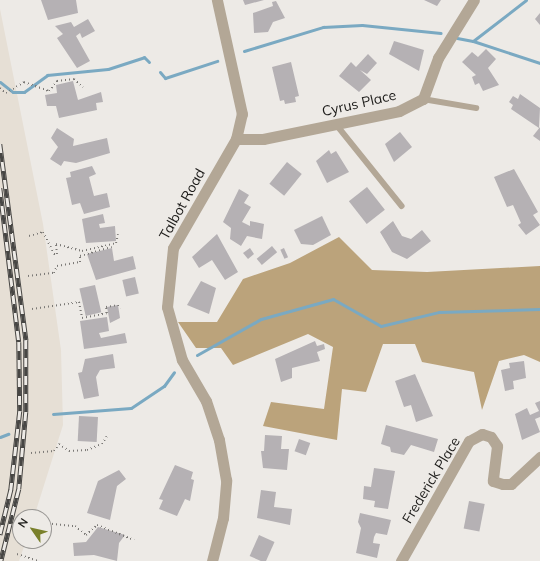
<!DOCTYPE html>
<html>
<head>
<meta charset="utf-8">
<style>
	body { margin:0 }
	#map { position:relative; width:540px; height:561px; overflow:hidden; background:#edeae6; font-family:Mulish,sans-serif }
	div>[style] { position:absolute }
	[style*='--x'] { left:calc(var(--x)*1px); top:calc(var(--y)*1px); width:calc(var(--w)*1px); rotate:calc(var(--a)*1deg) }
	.built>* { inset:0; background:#e6dfd5 }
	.forest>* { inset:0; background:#bba37b }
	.stream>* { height:3px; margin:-1.5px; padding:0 1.5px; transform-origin:1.5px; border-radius:1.5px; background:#7aa9c2 }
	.building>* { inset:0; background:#b5b1b4; transform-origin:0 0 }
	.path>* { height:2px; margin-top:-1px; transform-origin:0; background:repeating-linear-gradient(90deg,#7b7976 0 1px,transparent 0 4px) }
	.lane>* { height:5.5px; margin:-2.75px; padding:0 2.75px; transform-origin:2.75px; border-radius:2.75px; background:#b3a796 }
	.street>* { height:11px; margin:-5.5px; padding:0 5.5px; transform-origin:5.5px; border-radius:5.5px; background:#b3a796 }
	.rail>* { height:4.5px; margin-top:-2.25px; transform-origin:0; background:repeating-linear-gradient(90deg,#edeae6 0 9px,#474644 0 18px); box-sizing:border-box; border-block:1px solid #474644 }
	span { translate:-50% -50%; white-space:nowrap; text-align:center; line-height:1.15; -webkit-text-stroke:3px #edeae6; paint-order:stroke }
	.street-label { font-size:14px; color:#1c1b19 }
	.north { position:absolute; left:12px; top:509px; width:40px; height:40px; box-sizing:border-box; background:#edeae6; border:1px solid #999794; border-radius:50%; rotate:304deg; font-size:11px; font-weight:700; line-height:16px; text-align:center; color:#1c1b19 }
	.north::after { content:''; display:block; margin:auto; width:14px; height:18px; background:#7a802b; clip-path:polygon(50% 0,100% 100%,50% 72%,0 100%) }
</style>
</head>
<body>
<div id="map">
	<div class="built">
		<i style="clip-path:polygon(0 9px,43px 224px,61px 350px,63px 425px,34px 517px,20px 517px,20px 541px,26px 541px,19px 561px,0 561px)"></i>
	</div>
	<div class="forest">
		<i style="clip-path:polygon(339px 237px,372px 270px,427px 272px,540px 266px,540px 362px,524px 355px,499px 361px,482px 410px,474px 372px,422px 362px,415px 344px,383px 344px,366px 392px,342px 389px,337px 440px,263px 426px,271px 402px,324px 409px,333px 347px,308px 334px,233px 365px,221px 348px,196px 348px,178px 322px,217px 322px,243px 279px,290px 263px)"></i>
	</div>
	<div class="stream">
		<i style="--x:457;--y:38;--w:16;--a:11"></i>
		<i style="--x:473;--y:41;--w:67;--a:-37.7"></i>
		<i style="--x:473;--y:41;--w:71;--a:18.2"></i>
		<i style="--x:244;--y:51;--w:83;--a:-16.9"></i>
		<i style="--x:323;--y:27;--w:39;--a:-3"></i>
		<i style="--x:362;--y:25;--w:79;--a:5.8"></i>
		<i style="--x:160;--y:72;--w:8;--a:50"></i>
		<i style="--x:165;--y:78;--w:55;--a:-18.1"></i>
		<i style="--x:0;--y:82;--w:16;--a:38"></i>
		<i style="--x:13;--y:92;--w:11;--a:0"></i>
		<i style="--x:24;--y:92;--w:29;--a:-36"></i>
		<i style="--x:47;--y:75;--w:61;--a:-5.6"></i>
		<i style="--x:108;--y:69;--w:38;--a:-18"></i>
		<i style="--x:144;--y:57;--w:7;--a:45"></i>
		<i style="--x:197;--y:355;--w:73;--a:-29.4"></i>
		<i style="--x:261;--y:319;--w:75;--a:-15.5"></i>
		<i style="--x:333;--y:299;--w:55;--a:29.4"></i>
		<i style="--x:381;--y:326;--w:60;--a:-13.6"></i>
		<i style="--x:439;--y:312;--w:101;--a:-1.7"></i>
		<i style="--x:53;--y:414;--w:78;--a:-4.4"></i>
		<i style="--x:131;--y:408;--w:40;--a:-34"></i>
		<i style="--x:164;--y:386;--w:17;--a:-54"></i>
		<i style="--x:0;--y:437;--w:9;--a:-21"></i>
	</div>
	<div class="building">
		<i style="clip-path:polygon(41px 0,76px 0,78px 13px,48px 20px)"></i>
		<i style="clip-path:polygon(243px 0,264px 0,245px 5px)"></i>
		<i style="clip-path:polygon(424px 0,441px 0,437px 6px)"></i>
		<i style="clip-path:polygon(276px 1px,285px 18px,273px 22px,268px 32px,254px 33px,253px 13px,273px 6px,272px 2px)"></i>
		<i style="clip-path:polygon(540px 13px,540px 25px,535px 19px)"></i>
		<i style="clip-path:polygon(88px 19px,95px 31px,82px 38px,80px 33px,76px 36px,90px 61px,77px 68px,57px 38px,63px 34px,55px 26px,71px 22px,74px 27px)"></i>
		<i style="clip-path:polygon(394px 41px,424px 50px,419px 71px,389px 54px)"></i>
		<i style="clip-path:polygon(486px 49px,496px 59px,488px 68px,499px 85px,483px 91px,479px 83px,475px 85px,472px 77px,476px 75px,462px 62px,472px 52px,478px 57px)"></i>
		<i style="clip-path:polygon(368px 54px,377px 63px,367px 74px,360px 70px,371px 80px,359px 92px,339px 76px,351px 62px,356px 67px)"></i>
		<i style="clip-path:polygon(291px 62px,299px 96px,295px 97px,296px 102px,285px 104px,284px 100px,280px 101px,272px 67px)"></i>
		<i style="clip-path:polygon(73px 81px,78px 100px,101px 92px,103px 102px,96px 103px,97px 110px,59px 118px,56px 106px,47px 106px,45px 95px,57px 93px,56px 85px)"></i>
		<i style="clip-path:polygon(520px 94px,540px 108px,539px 128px,511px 109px,513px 105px,509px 102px,513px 96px,518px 99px)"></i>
		<i style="clip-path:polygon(540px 127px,540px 141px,533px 136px)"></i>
		<i style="clip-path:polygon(57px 128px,74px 139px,73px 146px,107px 138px,110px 153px,76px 163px,64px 161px,61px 166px,50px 159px,58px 147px,51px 138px)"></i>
		<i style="clip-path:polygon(400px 132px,412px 147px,394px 162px,385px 144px)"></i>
		<i style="clip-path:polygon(329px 150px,331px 154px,336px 151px,349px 172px,327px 183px,316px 161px)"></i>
		<i style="left:287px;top:162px;width:19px;height:28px;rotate:39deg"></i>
		<i style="clip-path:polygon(92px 166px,96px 174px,89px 177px,94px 196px,107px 193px,110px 207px,84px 214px,80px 203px,72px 205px,66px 178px,71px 177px,70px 172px)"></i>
		<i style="clip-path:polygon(514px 169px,538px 212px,533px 215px,540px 225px,526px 235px,518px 225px,521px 223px,513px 205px,507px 207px,494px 177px)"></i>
		<i style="left:367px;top:187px;width:29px;height:23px;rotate:52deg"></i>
		<i style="clip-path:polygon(239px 189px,249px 195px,244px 203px,251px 207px,242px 222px,250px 226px,250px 221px,264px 224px,262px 239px,247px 236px,241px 246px,230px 239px,231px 228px,223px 222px)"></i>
		<i style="clip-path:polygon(103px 214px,105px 223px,99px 224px,100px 228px,115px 226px,116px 241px,86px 243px,82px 219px)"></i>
		<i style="clip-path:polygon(322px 216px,331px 235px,313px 245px,301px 244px,294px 230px)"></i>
		<i style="clip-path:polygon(393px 221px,402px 236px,411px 239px,422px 230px,431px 241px,407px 259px,392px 252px,380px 232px)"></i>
		<i style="clip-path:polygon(217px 234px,238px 272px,225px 280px,212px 260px,199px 268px,192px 257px)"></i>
		<i style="left:272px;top:246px;width:8px;height:20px;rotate:50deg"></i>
		<i style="clip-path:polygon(112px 248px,114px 261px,133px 256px,136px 269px,96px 280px,87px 254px)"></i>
		<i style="clip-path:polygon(250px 248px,254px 254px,248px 259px,243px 253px)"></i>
		<i style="left:284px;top:248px;width:10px;height:4px;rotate:66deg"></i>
		<i style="left:135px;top:277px;width:17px;height:13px;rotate:77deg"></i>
		<i style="clip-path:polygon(201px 281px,216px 288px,209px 314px,187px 305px)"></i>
		<i style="left:95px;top:285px;width:28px;height:16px;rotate:77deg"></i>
		<i style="clip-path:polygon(118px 305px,120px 318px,110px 323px,107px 307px)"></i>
		<i style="clip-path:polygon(107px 317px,109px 331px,99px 333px,101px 338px,125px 333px,127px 343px,84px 349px,80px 321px)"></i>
		<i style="clip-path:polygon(315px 341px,317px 346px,324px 344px,325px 349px,317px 352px,320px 361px,292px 368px,292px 378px,281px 382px,275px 359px)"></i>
		<i style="clip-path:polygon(113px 354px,115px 368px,100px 370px,96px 377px,99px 396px,84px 399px,78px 373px,82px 372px,85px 359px)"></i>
		<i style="clip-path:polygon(524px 361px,526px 378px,513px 381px,514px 389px,505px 391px,501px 370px,510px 368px,509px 363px)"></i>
		<i style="clip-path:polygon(415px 374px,433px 416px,416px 422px,411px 405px,404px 407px,395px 381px)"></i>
		<i style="clip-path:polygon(540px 401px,540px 417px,535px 419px,540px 432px,522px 440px,515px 414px,527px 408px,530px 415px,539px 411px,535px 403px)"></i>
		<i style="left:79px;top:416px;width:19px;height:25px;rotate:3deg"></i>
		<i style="clip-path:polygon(386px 425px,438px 439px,434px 452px,411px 445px,404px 455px,391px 452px,390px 447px,381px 444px)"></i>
		<i style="clip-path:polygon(265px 435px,282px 436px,281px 449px,289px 449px,287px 470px,263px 468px,261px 451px,264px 451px)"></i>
		<i style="left:299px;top:439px;width:12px;height:13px;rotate:20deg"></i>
		<i style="clip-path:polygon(175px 465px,193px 472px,191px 479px,194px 480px,190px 501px,185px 499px,177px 516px,159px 509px,163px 500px,159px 499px)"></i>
		<i style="clip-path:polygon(374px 468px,395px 471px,388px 509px,374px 507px,375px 501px,363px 499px,364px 486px,371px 487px)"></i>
		<i style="clip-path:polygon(119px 470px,126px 479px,117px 486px,110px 520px,87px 513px,98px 481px)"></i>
		<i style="clip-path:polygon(261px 490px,276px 492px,274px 507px,292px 509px,290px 525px,257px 518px)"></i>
		<i style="left:469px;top:501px;width:16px;height:28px;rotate:11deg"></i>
		<i style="clip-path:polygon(360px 513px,391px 520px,387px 535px,376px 533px,374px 537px,373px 543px,380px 544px,377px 558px,356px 553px,361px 528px,358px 522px)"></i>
		<i style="clip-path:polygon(98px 527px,125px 535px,119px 543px,117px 561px,94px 555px,74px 556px,73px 543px,86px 542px)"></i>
		<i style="left:259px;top:535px;width:17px;height:23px;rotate:24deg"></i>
	</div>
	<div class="path">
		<i style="--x:0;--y:88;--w:8;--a:40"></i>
		<i style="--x:6;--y:93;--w:21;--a:-31"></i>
		<i style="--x:24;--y:82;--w:27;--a:20"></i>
		<i style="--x:49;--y:91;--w:13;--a:-51"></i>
		<i style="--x:57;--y:81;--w:17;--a:-7"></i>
		<i style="--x:74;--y:79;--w:12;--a:42"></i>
		<i style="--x:29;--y:236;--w:15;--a:-16"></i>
		<i style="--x:43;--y:232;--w:25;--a:63"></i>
		<i style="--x:54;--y:254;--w:3;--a:0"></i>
		<i style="--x:57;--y:254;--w:10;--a:-96"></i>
		<i style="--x:56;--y:244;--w:27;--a:15"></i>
		<i style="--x:82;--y:251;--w:35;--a:-13"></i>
		<i style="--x:116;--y:243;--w:9;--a:-77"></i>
		<i style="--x:28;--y:276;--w:26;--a:-7"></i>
		<i style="--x:54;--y:273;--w:8;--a:-67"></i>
		<i style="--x:57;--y:266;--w:23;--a:-10"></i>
		<i style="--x:80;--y:262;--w:6;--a:-90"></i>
		<i style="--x:80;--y:256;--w:33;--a:-16"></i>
		<i style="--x:32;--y:309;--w:48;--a:-8.5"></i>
		<i style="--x:79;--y:302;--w:16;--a:79"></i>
		<i style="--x:82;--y:318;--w:25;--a:-11"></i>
		<i style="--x:107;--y:313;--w:6;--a:-99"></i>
		<i style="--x:106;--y:307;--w:12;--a:-9"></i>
		<i style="--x:118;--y:305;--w:4;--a:63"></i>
		<i style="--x:31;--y:453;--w:23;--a:-5"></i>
		<i style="--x:54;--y:451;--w:9;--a:-54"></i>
		<i style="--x:59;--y:444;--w:12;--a:35"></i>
		<i style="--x:69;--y:451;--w:18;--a:-3"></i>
		<i style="--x:87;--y:450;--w:16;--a:-22"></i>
		<i style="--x:102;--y:444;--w:9;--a:-58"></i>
		<i style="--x:44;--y:523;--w:31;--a:6"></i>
		<i style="--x:75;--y:526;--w:14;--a:39"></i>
		<i style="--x:86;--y:535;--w:15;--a:-42"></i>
		<i style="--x:97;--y:525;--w:40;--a:22"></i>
		<i style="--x:17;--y:554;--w:23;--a:18"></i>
	</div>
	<div class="lane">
		<i style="--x:423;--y:99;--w:54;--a:9.6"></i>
		<i style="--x:336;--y:124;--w:105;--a:51.2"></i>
	</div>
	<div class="street">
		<i style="--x:236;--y:139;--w:27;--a:0"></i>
		<i style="--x:263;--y:139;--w:139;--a:-11.6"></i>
		<i style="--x:399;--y:111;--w:27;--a:-27"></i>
		<i style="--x:423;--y:99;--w:44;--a:-69.9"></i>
		<i style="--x:438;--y:58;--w:68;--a:-58.2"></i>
		<i style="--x:212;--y:561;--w:44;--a:-75.7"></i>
		<i style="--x:223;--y:518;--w:38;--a:-85"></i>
		<i style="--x:226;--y:480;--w:41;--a:-99.9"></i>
		<i style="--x:219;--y:440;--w:41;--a:-108.4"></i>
		<i style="--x:206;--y:401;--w:48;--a:-120.3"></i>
		<i style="--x:182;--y:360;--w:55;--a:-105.8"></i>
		<i style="--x:167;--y:307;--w:59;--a:-84.2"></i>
		<i style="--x:173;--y:248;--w:126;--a:-60"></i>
		<i style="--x:236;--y:139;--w:26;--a:-77"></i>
		<i style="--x:242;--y:114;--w:117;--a:-102.4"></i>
		<i style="--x:401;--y:561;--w:138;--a:-60.5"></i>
		<i style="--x:469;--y:441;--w:15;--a:-28"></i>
		<i style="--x:482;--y:434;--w:9;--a:18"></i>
		<i style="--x:491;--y:437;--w:11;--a:56"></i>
		<i style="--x:497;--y:446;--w:35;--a:97"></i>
		<i style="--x:493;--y:481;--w:10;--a:17"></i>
		<i style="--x:503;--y:484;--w:8;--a:0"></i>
		<i style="--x:511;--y:484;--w:40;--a:-43"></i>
	</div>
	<div class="rail">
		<i style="--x:0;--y:144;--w:198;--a:82.4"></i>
		<i style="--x:26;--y:340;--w:72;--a:90"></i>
		<i style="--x:26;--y:412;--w:77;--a:95.2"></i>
		<i style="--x:19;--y:489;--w:74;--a:104"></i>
		<i style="--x:0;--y:188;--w:155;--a:83"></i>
		<i style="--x:19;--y:342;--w:69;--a:89.2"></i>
		<i style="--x:20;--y:411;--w:80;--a:96.5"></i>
		<i style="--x:11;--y:490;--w:46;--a:103.7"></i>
	</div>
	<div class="street-label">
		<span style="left:359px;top:103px;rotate:-13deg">Cyrus Place</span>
		<span style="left:182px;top:204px;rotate:-61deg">Talbot Road</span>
		<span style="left:431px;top:480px;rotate:-59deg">Frederick Place</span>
	</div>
	<div class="north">N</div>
</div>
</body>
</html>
